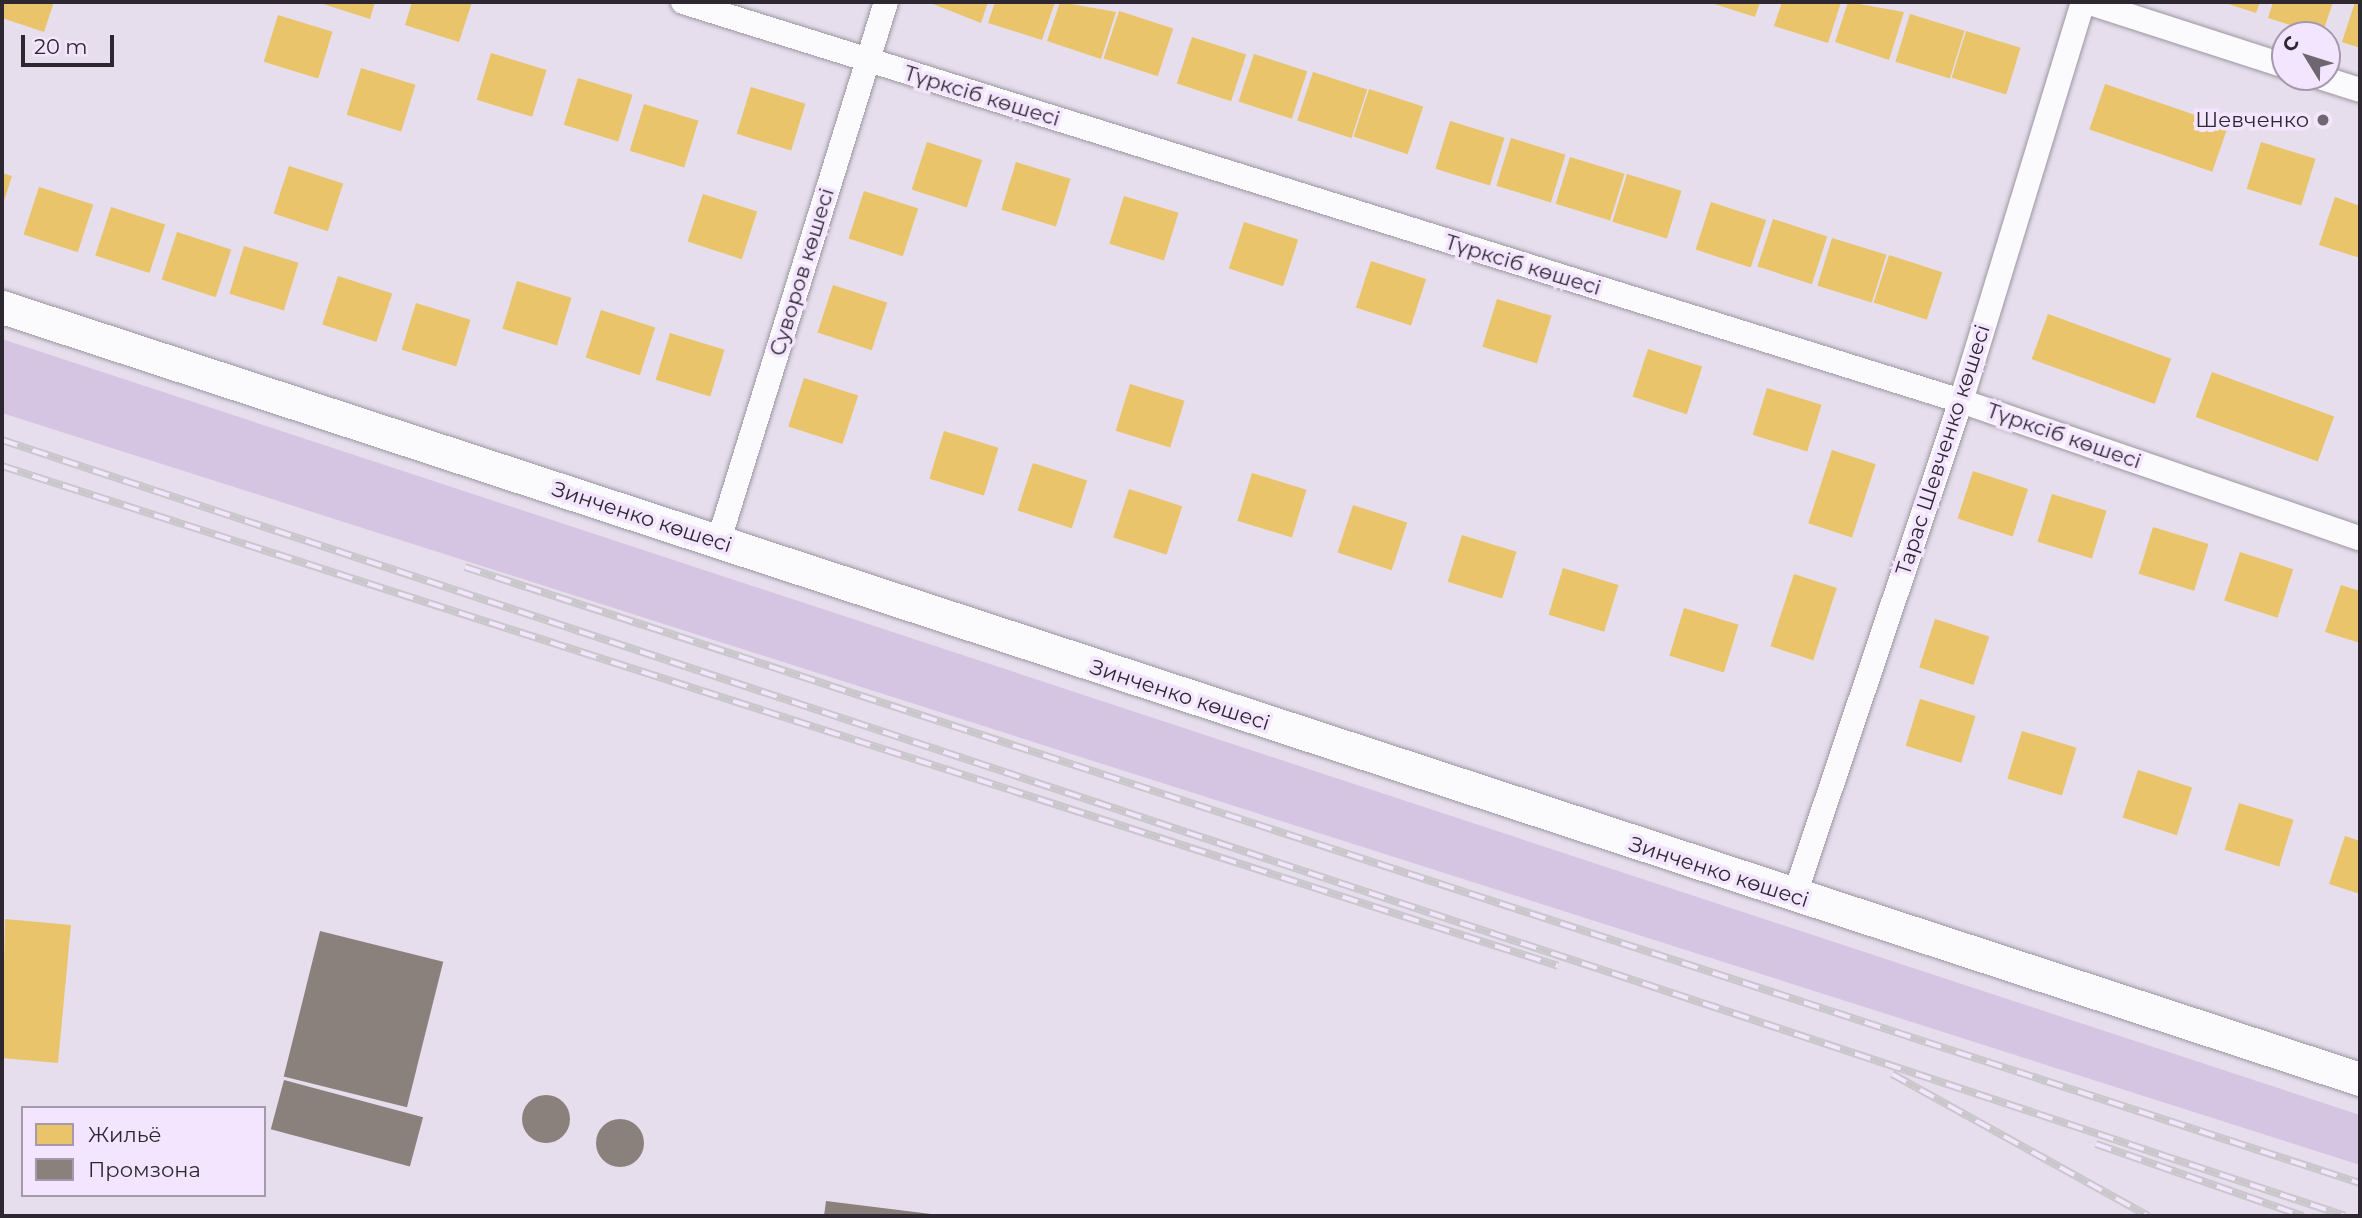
<!DOCTYPE html>
<html>
<head>
<meta charset="utf-8">
<style>
	body { margin:0 }
	#map { position:relative; width:2362px; height:1218px; overflow:hidden; background:#e6deec; font-family:Montserrat,sans-serif }
	div>[style] { position:absolute }
	[style*='--x'] { left:calc(var(--x)*1px); top:calc(var(--y)*1px); width:calc(var(--w)*1px); rotate:calc(var(--a)*1deg) }
	.green>* { inset:0; background:#d6c5e2 }
	.homes>* { inset:0; background:#e9c46a; transform-origin:0 0 }
	.industry>* { inset:0; background:#8a817c; transform-origin:0 0 }
	.round { border-radius:50% }
	.roads { filter:drop-shadow(0 0 2px #9c96a1) drop-shadow(0 0 2px #9c96a1) }
	.street>* { height:24px; margin:-12px; padding:0 12px; transform-origin:12px; border-radius:12px; background:#fbfafc }
	.secondary>* { height:33px; margin:-16.5px; padding:0 16.5px; transform-origin:16.5px; border-radius:16.5px; background:#fbfafc }
	.rail>* { height:8px; margin-top:-4px; transform-origin:0; background:repeating-linear-gradient(90deg,#f4e5ff 0 16px,#c9c7cb 0 32px); box-sizing:border-box; border-block:2px solid #c9c7cb }
	.dots>* { width:19px; height:19px; translate:-50% -50%; box-sizing:border-box; border:4px solid #f4e5ff; border-radius:50% }
	span { translate:-50% -50%; white-space:nowrap; text-align:center; line-height:1.15; -webkit-text-stroke:7px #f4e5ff; paint-order:stroke }
	.street-label { font-size:21px; color:#2d2731 }
	.poi-label { font-size:21px; color:#2d2731 }
	.right { translate:-100% -50%; text-align:right }
	.frame { position:absolute; inset:0; border:4px solid #2d2731; pointer-events:none }
	.legend { position:absolute; left:21px; top:1106px; width:245px; height:91px; box-sizing:border-box; background:#f4e5ff; border:2px solid #a499ad; margin:0; padding:9px 12px; list-style:none; font-size:21px; color:#2d2731 }
	.legend li { display:flex; align-items:center; gap:14px; height:35px }
	.legend b { width:35px; border:2px solid #a499ad }
	.north { position:absolute; left:2271px; top:21px; width:70px; height:70px; box-sizing:border-box; background:#f4e5ff; border:2px solid #a499ad; border-radius:50%; rotate:308deg; font-size:19px; font-weight:700; line-height:28px; text-align:center; color:#2d2731 }
	.north::after { content:''; display:block; margin:auto; width:24px; height:32px; background:#6e6772; clip-path:polygon(50% 0,100% 100%,50% 72%,0 100%) }
	.scale { position:absolute; left:21px; top:35px; width:93px; height:32px; box-sizing:border-box; border:4px solid #2d2731; border-top:0; padding-left:9px; font-size:21px; line-height:24px; white-space:nowrap; color:#2d2731; -webkit-text-stroke:5px #f4e5ff; paint-order:stroke }
</style>
</head>
<body>
<div id="map">
	<div class="green">
		<i style="clip-path:polygon(2px 339px,2360px 1115px,2360px 1165px,2px 413px)"></i>
	</div>
	<div class="homes">
		<i style="clip-path:polygon(2px 2px,54px 2px,44px 32px,2px 18px)"></i>
		<i style="clip-path:polygon(317px 2px,375px 2px,370px 19px)"></i>
		<i style="clip-path:polygon(412px 2px,472px 2px,459px 42px,405px 25px)"></i>
		<i style="clip-path:polygon(928px 2px,988px 2px,981px 23px)"></i>
		<i style="clip-path:polygon(995px 2px,1055px 2px,1042px 40px,988px 23px)"></i>
		<i style="clip-path:polygon(1060px 2px,1116px 12px,1101px 59px,1047px 41px)"></i>
		<i style="clip-path:polygon(1708px 2px,1760px 2px,1755px 17px)"></i>
		<i style="clip-path:polygon(1782px 2px,1841px 2px,1828px 43px,1774px 26px)"></i>
		<i style="clip-path:polygon(1848px 2px,1904px 12px,1889px 60px,1835px 42px)"></i>
		<i style="clip-path:polygon(2222px 2px,2260px 2px,2256px 13px)"></i>
		<i style="clip-path:polygon(2273px 2px,2333px 2px,2322px 35px,2268px 18px)"></i>
		<i style="clip-path:polygon(2355px 2px,2360px 2px,2360px 48px,2342px 42px)"></i>
		<i style="left:1119px;top:11px;width:57px;height:50px;rotate:18deg"></i>
		<i style="left:1910px;top:14px;width:57px;height:50px;rotate:17deg"></i>
		<i style="left:278px;top:15px;width:57px;height:49px;rotate:17deg"></i>
		<i style="left:1966px;top:31px;width:57px;height:49px;rotate:17deg"></i>
		<i style="left:1192px;top:37px;width:57px;height:49px;rotate:18deg"></i>
		<i style="left:491px;top:53px;width:58px;height:49px;rotate:17deg"></i>
		<i style="left:1254px;top:54px;width:56px;height:50px;rotate:18deg"></i>
		<i style="left:361px;top:68px;width:57px;height:49px;rotate:17deg"></i>
		<i style="left:1313px;top:72px;width:57px;height:51px;rotate:18deg"></i>
		<i style="left:578px;top:78px;width:57px;height:49px;rotate:17deg"></i>
		<i style="left:2105px;top:84px;width:130px;height:48px;rotate:19deg"></i>
		<i style="left:751px;top:87px;width:57px;height:49px;rotate:17deg"></i>
		<i style="left:1369px;top:89px;width:57px;height:50px;rotate:18deg"></i>
		<i style="left:644px;top:104px;width:57px;height:49px;rotate:17deg"></i>
		<i style="left:1450px;top:121px;width:57px;height:50px;rotate:17deg"></i>
		<i style="left:1511px;top:138px;width:57px;height:50px;rotate:17deg"></i>
		<i style="left:927px;top:142px;width:58px;height:50px;rotate:18deg"></i>
		<i style="left:2261px;top:142px;width:57px;height:49px;rotate:17deg"></i>
		<i style="left:1570px;top:157px;width:57px;height:49px;rotate:17deg"></i>
		<i style="left:1016px;top:162px;width:57px;height:50px;rotate:17deg"></i>
		<i style="left:289px;top:166px;width:57px;height:50px;rotate:18deg"></i>
		<i style="clip-path:polygon(2px 173px,12px 176px,2px 207px)"></i>
		<i style="left:1627px;top:174px;width:57px;height:50px;rotate:17deg"></i>
		<i style="left:39px;top:187px;width:57px;height:50px;rotate:18deg"></i>
		<i style="left:864px;top:191px;width:57px;height:50px;rotate:18deg"></i>
		<i style="left:703px;top:194px;width:57px;height:50px;rotate:18deg"></i>
		<i style="left:1124px;top:196px;width:57px;height:50px;rotate:17deg"></i>
		<i style="clip-path:polygon(2335px 197px,2360px 206px,2360px 258px,2319px 245px)"></i>
		<i style="left:1711px;top:202px;width:58px;height:50px;rotate:18deg"></i>
		<i style="left:111px;top:207px;width:57px;height:51px;rotate:18deg"></i>
		<i style="left:1773px;top:219px;width:57px;height:50px;rotate:18deg"></i>
		<i style="left:1244px;top:222px;width:57px;height:49px;rotate:18deg"></i>
		<i style="left:177px;top:232px;width:57px;height:50px;rotate:18deg"></i>
		<i style="left:1832px;top:238px;width:57px;height:50px;rotate:17deg"></i>
		<i style="left:244px;top:246px;width:57px;height:50px;rotate:17deg"></i>
		<i style="left:1889px;top:255px;width:56px;height:50px;rotate:18deg"></i>
		<i style="left:1371px;top:261px;width:58px;height:49px;rotate:18deg"></i>
		<i style="left:338px;top:276px;width:57px;height:51px;rotate:18deg"></i>
		<i style="left:517px;top:281px;width:57px;height:50px;rotate:17deg"></i>
		<i style="left:833px;top:285px;width:57px;height:50px;rotate:18deg"></i>
		<i style="left:1497px;top:299px;width:57px;height:50px;rotate:17deg"></i>
		<i style="left:416px;top:303px;width:57px;height:49px;rotate:17deg"></i>
		<i style="left:601px;top:310px;width:57px;height:50px;rotate:18deg"></i>
		<i style="left:2048px;top:314px;width:131px;height:48px;rotate:20deg"></i>
		<i style="left:670px;top:333px;width:57px;height:49px;rotate:17deg"></i>
		<i style="left:1648px;top:349px;width:57px;height:50px;rotate:18deg"></i>
		<i style="left:2212px;top:372px;width:130px;height:48px;rotate:20deg"></i>
		<i style="left:804px;top:378px;width:57px;height:51px;rotate:18deg"></i>
		<i style="left:1130px;top:384px;width:57px;height:49px;rotate:17deg"></i>
		<i style="left:1767px;top:388px;width:57px;height:49px;rotate:17deg"></i>
		<i style="left:944px;top:431px;width:57px;height:50px;rotate:17deg"></i>
		<i style="left:1832px;top:450px;width:46px;height:77px;rotate:18deg"></i>
		<i style="left:1033px;top:463px;width:57px;height:50px;rotate:18deg"></i>
		<i style="left:1973px;top:471px;width:58px;height:50px;rotate:18deg"></i>
		<i style="left:1252px;top:473px;width:57px;height:50px;rotate:17deg"></i>
		<i style="left:1129px;top:489px;width:56px;height:51px;rotate:18deg"></i>
		<i style="left:2052px;top:494px;width:57px;height:50px;rotate:17deg"></i>
		<i style="left:1353px;top:505px;width:57px;height:50px;rotate:18deg"></i>
		<i style="left:2153px;top:527px;width:58px;height:49px;rotate:17deg"></i>
		<i style="left:1462px;top:535px;width:57px;height:49px;rotate:17deg"></i>
		<i style="left:2240px;top:552px;width:56px;height:51px;rotate:18deg"></i>
		<i style="left:1563px;top:568px;width:58px;height:49px;rotate:17deg"></i>
		<i style="left:1794px;top:574px;width:45px;height:76px;rotate:18deg"></i>
		<i style="clip-path:polygon(2341px 585px,2360px 591px,2360px 643px,2325px 632px)"></i>
		<i style="left:1684px;top:608px;width:57px;height:50px;rotate:17deg"></i>
		<i style="left:1935px;top:619px;width:57px;height:51px;rotate:18deg"></i>
		<i style="left:1920px;top:699px;width:58px;height:49px;rotate:17deg"></i>
		<i style="left:2022px;top:731px;width:57px;height:50px;rotate:17deg"></i>
		<i style="left:2138px;top:770px;width:57px;height:50px;rotate:18deg"></i>
		<i style="left:2239px;top:803px;width:57px;height:49px;rotate:17deg"></i>
		<i style="clip-path:polygon(2345px 836px,2360px 841px,2360px 894px,2329px 884px)"></i>
		<i style="clip-path:polygon(5px 919px,71px 925px,58px 1063px,2px 1058px)"></i>
	</div>
	<div class="industry">
		<i style="left:320px;top:931px;width:127px;height:150px;rotate:14deg"></i>
		<i style="left:284px;top:1080px;width:144px;height:51px;rotate:15deg"></i>
		<i class="round" style="left:522px;top:1095px;width:48px;height:48px"></i>
		<i class="round" style="left:596px;top:1119px;width:48px;height:48px"></i>
		<i style="clip-path:polygon(826px 1201px,939px 1215px,939px 1216px,824px 1216px)"></i>
	</div>
	<div class="roads">
		<div class="street">
			<i style="--x:683;--y:2;--w:1339;--a:17.34"></i>
			<i style="--x:1961;--y:401;--w:422;--a:19"></i>
			<i style="--x:2087;--y:2;--w:208;--a:17.9"></i>
			<i style="--x:2319;--y:77;--w:43;--a:17.6"></i>
			<i style="--x:718;--y:543;--w:566;--a:-72.75"></i>
			<i style="--x:1794;--y:897;--w:523;--a:-71.39"></i>
			<i style="--x:1961;--y:401;--w:417;--a:-73"></i>
		</div>
		<div class="secondary">
			<i style="--x:2;--y:307;--w:2481;--a:18.13"></i>
		</div>
	</div>
	<div class="rail">
		<i style="--x:2;--y:440;--w:2468;--a:18.32"></i>
		<i style="--x:2;--y:466;--w:1634;--a:17.81"></i>
		<i style="--x:465;--y:567;--w:1993;--a:18.01"></i>
		<i style="--x:1892;--y:1074;--w:293;--a:29"></i>
		<i style="--x:2096;--y:1144;--w:219;--a:19.2"></i>
	</div>
	<div class="dots">
		<i style="left:2323px;top:120px;background:#6e6772"></i>
	</div>
	<div class="street-label">
		<span style="left:982px;top:96px;rotate:17deg">Түрксіб көшесі</span>
		<span style="left:1523px;top:265px;rotate:17deg">Түрксіб көшесі</span>
		<span style="left:802px;top:272px;rotate:-73deg">Суворов көшесі</span>
		<span style="left:2064px;top:436px;rotate:19deg">Түрксіб көшесі</span>
		<span style="left:1943px;top:450px;rotate:-72deg">Тарас Шевченко көшесі</span>
		<span style="left:642px;top:517px;rotate:18deg">Зинченко көшесі</span>
		<span style="left:1180px;top:695px;rotate:18deg">Зинченко көшесі</span>
		<span style="left:1719px;top:872px;rotate:18deg">Зинченко көшесі</span>
	</div>
	<div class="poi-label">
		<span class="right" style="left:2309px;top:120px">Шевченко</span>
	</div>
	<div class="frame"></div>
	<ul class="legend">
	<li><b style="height:19px;background:#e9c46a"></b>Жильё</li>
	<li><b style="height:19px;background:#8a817c"></b>Промзона</li>
	</ul>
	<div class="north">С</div>
	<div class="scale">20 m</div>
</div>
</body>
</html>
